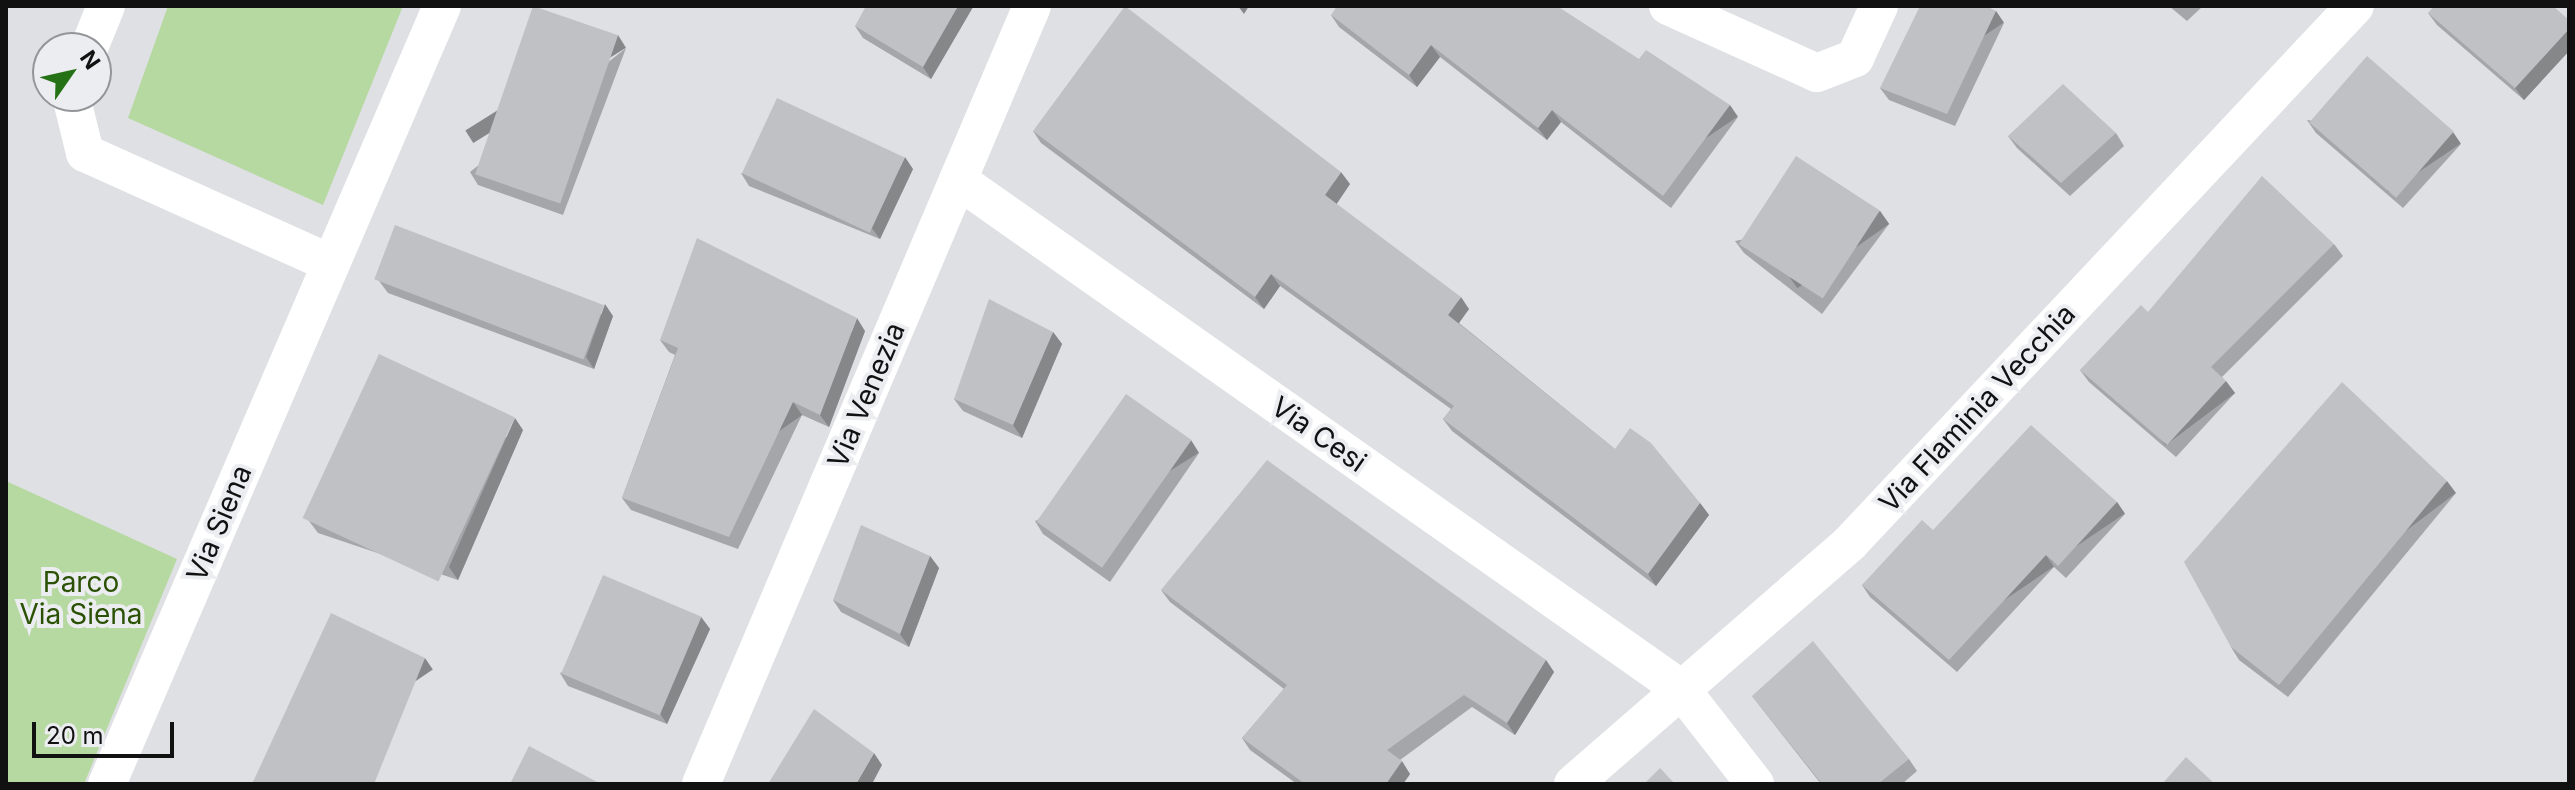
<!DOCTYPE html>
<html>
<head>
<meta charset="utf-8">
<style>
	body { margin:0 }
	#map { position:relative; width:2575px; height:790px; overflow:hidden; background:#dfe0e4; font-family:Inter,sans-serif }
	div>[style] { position:absolute }
	[style*='--x'] { left:calc(var(--x)*1px); top:calc(var(--y)*1px); width:calc(var(--w)*1px); rotate:calc(var(--a)*1deg) }
	.green>* { inset:0; background:#b6d8a1 }
	.street>* { height:38px; margin:-19px; padding:0 19px; transform-origin:19px; border-radius:19px; background:#fff }
	.wall>* { inset:0; background:#a5a6a9 }
	.shaded-wall>* { inset:0; background:#868789; transform-origin:0 0 }
	.building>* { inset:0; background:#c0c1c4; transform-origin:0 0 }
	span { translate:-50% -50%; white-space:nowrap; text-align:center; line-height:1.15; -webkit-text-stroke:8px #ecedf1; paint-order:stroke }
	.street-label { font-size:28px; color:#111112 }
	.park-label { font-size:28px; color:#2b5104 }
	.frame { position:absolute; inset:0; border:8px solid #111112; pointer-events:none }
	.north { position:absolute; left:32px; top:32px; width:80px; height:80px; box-sizing:border-box; background:#ecedf1; border:2px solid #949598; border-radius:50%; rotate:56deg; font-size:22px; font-weight:700; line-height:32px; text-align:center; color:#111112 }
	.north::after { content:''; display:block; margin:auto; width:28px; height:36px; background:#257116; clip-path:polygon(50% 0,100% 100%,50% 72%,0 100%) }
	.scale { position:absolute; left:32px; top:722px; width:142px; height:36px; box-sizing:border-box; border:4px solid #111112; border-top:0; padding-left:10px; font-size:24px; line-height:28px; white-space:nowrap; color:#111112; -webkit-text-stroke:6px #ecedf1; paint-order:stroke }
</style>
</head>
<body>
<div id="map">
	<div class="green">
		<i style="clip-path:polygon(168px 6px,403px 6px,323px 205px,128px 118px)"></i>
		<i style="clip-path:polygon(6px 481px,177px 559px,84px 784px,6px 784px)"></i>
	</div>
	<div class="street">
		<i style="--x:1668;--y:6;--w:163;--a:24.2"></i>
		<i style="--x:1817;--y:73;--w:41;--a:-21.5"></i>
		<i style="--x:1855;--y:58;--w:57;--a:-65.2"></i>
		<i style="--x:89;--y:48;--w:45;--a:-68"></i>
		<i style="--x:71;--y:96;--w:59;--a:76.2"></i>
		<i style="--x:85;--y:153;--w:269;--a:24.2"></i>
		<i style="--x:958;--y:180;--w:883;--a:35.13"></i>
		<i style="--x:1680;--y:688;--w:122;--a:52"></i>
		<i style="--x:107;--y:784;--w:847;--a:-66.7"></i>
		<i style="--x:701;--y:784;--w:845;--a:-66.95"></i>
		<i style="--x:1573;--y:784;--w:367;--a:-41"></i>
		<i style="--x:1850;--y:543;--w:737;--a:-46.76"></i>
	</div>
	<div class="wall">
		<i style="clip-path:polygon(2169px 6px,2203px 6px,2187px 21px)"></i>
		<i style="clip-path:polygon(973px 7px,931px 79px,863px 38px,855px 26px)"></i>
		<i style="clip-path:polygon(1996px 11px,2004px 23px,1955px 126px,1889px 100px,1880px 88px)"></i>
		<i style="clip-path:polygon(2428px 13px,2569px 20px,2569px 51px,2524px 100px,2437px 25px)"></i>
		<i style="clip-path:polygon(1331px 15px,1639px 59px,1738px 117px,1671px 208px,1561px 122px,1547px 140px,1440px 57px,1417px 87px,1339px 27px)"></i>
		<i style="clip-path:polygon(626px 48px,563px 215px,478px 185px,470px 172px)"></i>
		<i style="clip-path:polygon(2307px 120px,2461px 144px,2403px 208px,2316px 133px)"></i>
		<i style="clip-path:polygon(1033px 131px,1350px 184px,1336px 204px,1469px 309px,1459px 323px,1615px 449px,1700px 503px,1709px 515px,1656px 586px,1452px 431px,1443px 419px,1451px 409px,1280px 286px,1264px 309px,1041px 143px)"></i>
		<i style="clip-path:polygon(2116px 133px,2124px 146px,2070px 196px,2017px 148px,2008px 136px)"></i>
		<i style="clip-path:polygon(913px 169px,880px 239px,749px 186px,741px 173px)"></i>
		<i style="clip-path:polygon(1880px 211px,1889px 224px,1822px 314px,1744px 253px,1735px 241px)"></i>
		<i style="clip-path:polygon(2334px 244px,2343px 256px,2222px 377px,2235px 393px,2176px 457px,2089px 382px,2080px 370px,2148px 312px)"></i>
		<i style="clip-path:polygon(379px 281px,613px 316px,594px 369px,388px 293px)"></i>
		<i style="clip-path:polygon(865px 331px,829px 427px,802px 415px,738px 549px,631px 510px,622px 498px,675px 355px,669px 352px,660px 340px)"></i>
		<i style="clip-path:polygon(1053px 332px,1062px 344px,1022px 438px,963px 411px,954px 399px)"></i>
		<i style="clip-path:polygon(523px 430px,458px 580px,318px 533px,309px 521px)"></i>
		<i style="clip-path:polygon(1199px 453px,1110px 582px,1043px 534px,1035px 521px)"></i>
		<i style="clip-path:polygon(2456px 493px,2288px 697px,2239px 660px,2231px 647px)"></i>
		<i style="clip-path:polygon(2117px 502px,2125px 514px,2066px 578px,2054px 567px,1957px 672px,1870px 597px,1862px 585px,1933px 530px)"></i>
		<i style="clip-path:polygon(930px 556px,939px 568px,909px 647px,841px 612px,833px 600px)"></i>
		<i style="clip-path:polygon(1161px 590px,1546px 660px,1554px 672px,1515px 735px,1472px 707px,1400px 760px,1410px 774px,1403px 784px,1297px 784px,1250px 750px,1242px 738px,1284px 689px,1170px 602px)"></i>
		<i style="clip-path:polygon(701px 617px,710px 629px,667px 724px,568px 686px,560px 673px)"></i>
		<i style="clip-path:polygon(1752px 696px,1909px 759px,1917px 771px,1902px 784px,1821px 784px)"></i>
	</div>
	<div class="shaded-wall">
		<i style="clip-path:polygon(958px 6px,973px 7px,931px 79px,923px 67px)"></i>
		<i style="clip-path:polygon(1238px 6px,1249px 6px,1244px 14px)"></i>
		<i style="left:1996px;top:11px;width:14px;height:114px;rotate:56deg"></i>
		<i style="clip-path:polygon(2569px 29px,2569px 51px,2524px 100px,2515px 88px)"></i>
		<i style="left:618px;top:35px;width:15px;height:180px;rotate:58deg"></i>
		<i style="clip-path:polygon(1431px 45px,1440px 57px,1417px 87px,1409px 75px)"></i>
		<i style="left:1730px;top:105px;width:14px;height:113px;rotate:56deg"></i>
		<i style="clip-path:polygon(1552px 110px,1561px 122px,1547px 140px,1538px 128px)"></i>
		<i style="left:2453px;top:132px;width:14px;height:87px;rotate:56deg"></i>
		<i style="clip-path:polygon(905px 157px,913px 169px,880px 239px,871px 227px)"></i>
		<i style="clip-path:polygon(1341px 172px,1350px 184px,1334px 208px,1325px 195px)"></i>
		<i style="left:1880px;top:211px;width:16px;height:112px;rotate:55deg"></i>
		<i style="clip-path:polygon(1271px 274px,1280px 286px,1264px 309px,1255px 297px)"></i>
		<i style="clip-path:polygon(1461px 297px,1469px 309px,1456px 327px,1448px 315px)"></i>
		<i style="clip-path:polygon(605px 304px,613px 316px,594px 369px,586px 357px)"></i>
		<i style="clip-path:polygon(857px 318px,865px 331px,829px 427px,820px 415px)"></i>
		<i style="clip-path:polygon(1053px 332px,1062px 344px,1022px 438px,1013px 425px)"></i>
		<i style="left:2226px;top:381px;width:15px;height:87px;rotate:53deg"></i>
		<i style="left:793px;top:402px;width:16px;height:149px;rotate:55deg"></i>
		<i style="clip-path:polygon(515px 418px,523px 430px,458px 580px,449px 567px)"></i>
		<i style="left:1191px;top:440px;width:15px;height:158px;rotate:58deg"></i>
		<i style="left:2447px;top:481px;width:15px;height:264px;rotate:53deg"></i>
		<i style="left:2117px;top:502px;width:14px;height:87px;rotate:56deg"></i>
		<i style="clip-path:polygon(1700px 503px,1709px 515px,1656px 586px,1648px 574px)"></i>
		<i style="left:2046px;top:555px;width:14px;height:143px;rotate:56deg"></i>
		<i style="clip-path:polygon(930px 556px,939px 568px,909px 647px,900px 634px)"></i>
		<i style="clip-path:polygon(701px 617px,710px 629px,667px 724px,659px 712px)"></i>
		<i style="left:425px;top:658px;width:14px;height:136px;rotate:56deg"></i>
		<i style="clip-path:polygon(1546px 660px,1554px 672px,1515px 735px,1507px 723px)"></i>
		<i style="clip-path:polygon(874px 753px,882px 765px,872px 784px,856px 784px)"></i>
		<i style="clip-path:polygon(1402px 761px,1410px 774px,1403px 784px,1386px 784px)"></i>
	</div>
	<div class="building">
		<i style="left:533px;top:6px;width:90px;height:178px;rotate:19deg"></i>
		<i style="clip-path:polygon(866px 6px,958px 6px,923px 67px,855px 26px)"></i>
		<i style="clip-path:polygon(1125px 6px,1341px 172px,1325px 195px,1461px 297px,1448px 315px,1615px 449px,1630px 428px,1651px 443px,1700px 503px,1648px 574px,1443px 419px,1454px 406px,1271px 274px,1255px 297px,1033px 131px)"></i>
		<i style="clip-path:polygon(1337px 6px,1557px 6px,1639px 59px,1646px 50px,1730px 105px,1663px 196px,1552px 110px,1538px 128px,1431px 45px,1409px 75px,1331px 15px)"></i>
		<i style="clip-path:polygon(1920px 6px,1986px 6px,1996px 11px,1947px 114px,1880px 88px)"></i>
		<i style="clip-path:polygon(2434px 6px,2553px 6px,2569px 20px,2569px 29px,2515px 88px,2428px 13px)"></i>
		<i style="left:2367px;top:56px;width:115px;height:88px;rotate:41deg"></i>
		<i style="clip-path:polygon(2063px 84px,2116px 133px,2061px 183px,2008px 136px)"></i>
		<i style="left:777px;top:98px;width:141px;height:83px;rotate:25deg"></i>
		<i style="left:1796px;top:156px;width:100px;height:105px;rotate:33deg"></i>
		<i style="clip-path:polygon(2262px 176px,2334px 244px,2211px 367px,2226px 381px,2167px 445px,2080px 370px,2141px 305px,2148px 312px)"></i>
		<i style="left:395px;top:225px;width:224px;height:58px;rotate:21deg"></i>
		<i style="clip-path:polygon(697px 238px,857px 318px,820px 415px,793px 402px,729px 537px,622px 498px,678px 348px,660px 340px)"></i>
		<i style="clip-path:polygon(989px 299px,1053px 332px,1013px 425px,954px 399px)"></i>
		<i style="left:379px;top:354px;width:150px;height:181px;rotate:25deg"></i>
		<i style="clip-path:polygon(2342px 382px,2447px 481px,2279px 685px,2231px 647px,2184px 562px)"></i>
		<i style="left:1126px;top:394px;width:80px;height:156px;rotate:35deg"></i>
		<i style="clip-path:polygon(2031px 425px,2117px 502px,2058px 566px,2046px 555px,1949px 660px,1862px 585px,1922px 520px,1933px 530px)"></i>
		<i style="clip-path:polygon(1267px 460px,1546px 660px,1507px 723px,1464px 695px,1387px 750px,1402px 761px,1386px 784px,1305px 784px,1242px 738px,1287px 685px,1161px 590px)"></i>
		<i style="clip-path:polygon(861px 525px,930px 556px,900px 634px,833px 600px)"></i>
		<i style="left:603px;top:575px;width:107px;height:107px;rotate:23deg"></i>
		<i style="clip-path:polygon(331px 613px,425px 658px,374px 784px,252px 784px)"></i>
		<i style="clip-path:polygon(1813px 641px,1909px 759px,1878px 784px,1822px 784px,1752px 696px)"></i>
		<i style="clip-path:polygon(814px 709px,874px 753px,856px 784px,768px 784px)"></i>
		<i style="clip-path:polygon(529px 746px,601px 784px,510px 784px)"></i>
		<i style="clip-path:polygon(2186px 757px,2215px 784px,2162px 784px)"></i>
		<i style="clip-path:polygon(1660px 768px,1675px 784px,1644px 784px)"></i>
	</div>
	<div class="street-label">
		<span style="left:866px;top:395px;rotate:-67deg">Via Venezia</span>
		<span style="left:1977px;top:408px;rotate:-47deg">Via Flaminia Vecchia</span>
		<span style="left:1319px;top:434px;rotate:35deg">Via Cesi</span>
		<span style="left:219px;top:523px;rotate:-67deg">Via Siena</span>
	</div>
	<div class="park-label">
		<span style="left:81px;top:598px">Parco<br>Via Siena</span>
	</div>
	<div class="frame"></div>
	<div class="north">N</div>
	<div class="scale">20 m</div>
</div>
</body>
</html>
